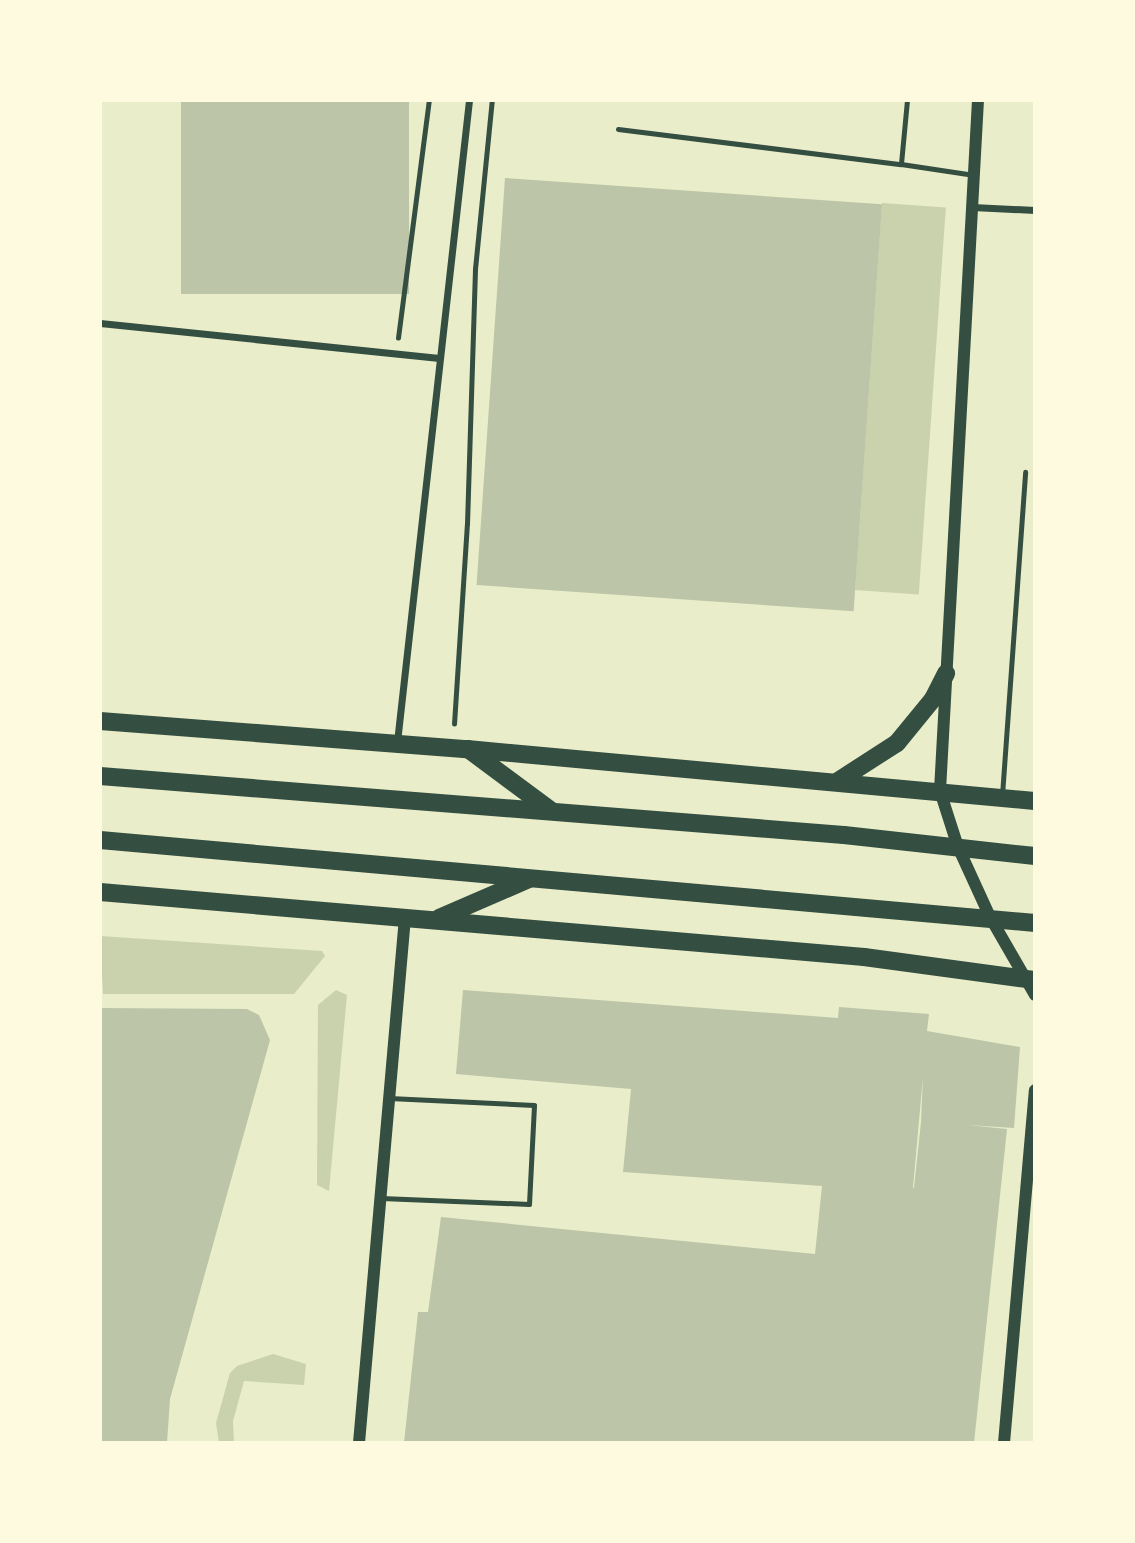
<!DOCTYPE html>
<html>
<head>
<meta charset="utf-8">
<style>
	body { margin:0 }
	#map { position:relative; width:1135px; height:1543px; overflow:hidden; background:#e9edc9; font-family:Merriweather,serif }
	div>[style] { position:absolute }
	[style*='--x'] { left:calc(var(--x)*1px); top:calc(var(--y)*1px); width:calc(var(--w)*1px); rotate:calc(var(--a)*1deg) }
	.green>* { inset:0; background:#cad2ad; transform-origin:0 0 }
	.building>* { inset:0; background:#bcc5a7; transform-origin:0 0 }
	.path>* { height:4.5px; margin:-2.25px; padding:0 2.25px; transform-origin:2.25px; border-radius:2.25px; background:#344e41 }
	.service>* { height:5px; margin:-2.5px; padding:0 2.5px; transform-origin:2.5px; border-radius:2.5px; background:#344e41 }
	.minor>* { height:7px; margin:-3.5px; padding:0 3.5px; transform-origin:3.5px; border-radius:3.5px; background:#344e41 }
	.tertiary>* { height:12px; margin:-6px; padding:0 6px; transform-origin:6px; border-radius:6px; background:#344e41 }
	.primary>* { height:18px; margin:-9px; padding:0 9px; transform-origin:9px; border-radius:9px; background:#344e41 }
	span { translate:-50% -50%; white-space:nowrap; text-align:center; line-height:1.15; -webkit-text-stroke:7px #fefae0; paint-order:stroke }
	.frame { position:absolute; inset:0; border:102px solid #fefae0; pointer-events:none }
</style>
</head>
<body>
<div id="map">
	<div class="green">
		<i style="left:882px;top:203px;width:64px;height:388px;rotate:4deg"></i>
		<i style="clip-path:polygon(100px 936px,322px 951px,325px 956px,294px 994px,103px 994px)"></i>
		<i style="clip-path:polygon(336px 990px,347px 995px,329px 1191px,317px 1185px,318px 1005px)"></i>
		<i style="clip-path:polygon(273px 1354px,306px 1364px,304px 1385px,244px 1381px,233px 1421px,234px 1443px,219px 1443px,216px 1423px,230px 1373px,237px 1366px)"></i>
	</div>
	<div class="building">
		<i style="left:181px;top:100px;width:228px;height:194px"></i>
		<i style="left:505px;top:178px;width:378px;height:408px;rotate:4deg"></i>
		<i style="clip-path:polygon(evenodd,463px 990px,838px 1018px,839px 1007px,929px 1014px,927px 1031px,1020px 1047px,1014px 1128px,967px 1125px,1007px 1129px,974px 1443px,404px 1443px,418px 1312px,428px 1312px,441px 1217px,815px 1254px,822px 1186px,623px 1172px,631px 1089px,456px 1074px,463px 990px,923px 1076px,921px 1122px,914px 1188px,913px 1188px,923px 1076px)"></i>
		<i style="clip-path:polygon(100px 1008px,247px 1009px,259px 1015px,270px 1040px,170px 1399px,167px 1443px,100px 1443px)"></i>
	</div>
	<div class="path">
		<i style="--x:398;--y:338;--w:240;--a:-82.6"></i>
		<i style="--x:454;--y:724;--w:200;--a:-86.3"></i>
		<i style="--x:467;--y:524;--w:255;--a:-88.2"></i>
		<i style="--x:475;--y:269;--w:170;--a:-84.3"></i>
	</div>
	<div class="service">
		<i style="--x:907;--y:100;--w:64;--a:95.4"></i>
		<i style="--x:901;--y:164;--w:74;--a:8.6"></i>
		<i style="--x:618;--y:129;--w:285;--a:7.1"></i>
		<i style="--x:1002;--y:795;--w:324;--a:-85.9"></i>
		<i style="--x:381;--y:1198;--w:148;--a:2.3"></i>
		<i style="--x:529;--y:1204;--w:99;--a:-87.1"></i>
		<i style="--x:534;--y:1105;--w:145;--a:-177.2"></i>
	</div>
	<div class="minor">
		<i style="--x:972;--y:207;--w:63;--a:2.7"></i>
		<i style="--x:100;--y:323;--w:341;--a:5.9"></i>
		<i style="--x:397;--y:742;--w:646;--a:-83.6"></i>
	</div>
	<div class="tertiary">
		<i style="--x:978;--y:100;--w:692;--a:93.15"></i>
		<i style="--x:940;--y:791;--w:59;--a:72.2"></i>
		<i style="--x:958;--y:847;--w:77;--a:65.4"></i>
		<i style="--x:990;--y:917;--w:90;--a:60"></i>
		<i style="--x:359;--y:1443;--w:528;--a:-85"></i>
		<i style="--x:1004;--y:1443;--w:354;--a:-85"></i>
	</div>
	<div class="primary">
		<i style="--x:100;--y:721;--w:368;--a:4.4"></i>
		<i style="--x:467;--y:749;--w:570;--a:5.23"></i>
		<i style="--x:468;--y:749;--w:102;--a:36.6"></i>
		<i style="--x:100;--y:776;--w:746;--a:4.53"></i>
		<i style="--x:844;--y:835;--w:192;--a:6.3"></i>
		<i style="--x:838;--y:781;--w:70;--a:-32.8"></i>
		<i style="--x:897;--y:743;--w:57;--a:-50.7"></i>
		<i style="--x:933;--y:699;--w:29;--a:-63"></i>
		<i style="--x:100;--y:840;--w:939;--a:5.07"></i>
		<i style="--x:100;--y:892;--w:767;--a:4.86"></i>
		<i style="--x:864;--y:957;--w:173;--a:7.7"></i>
		<i style="--x:439;--y:918;--w:98;--a:-23.4"></i>
	</div>
	<div class="frame"></div>
</div>
</body>
</html>
